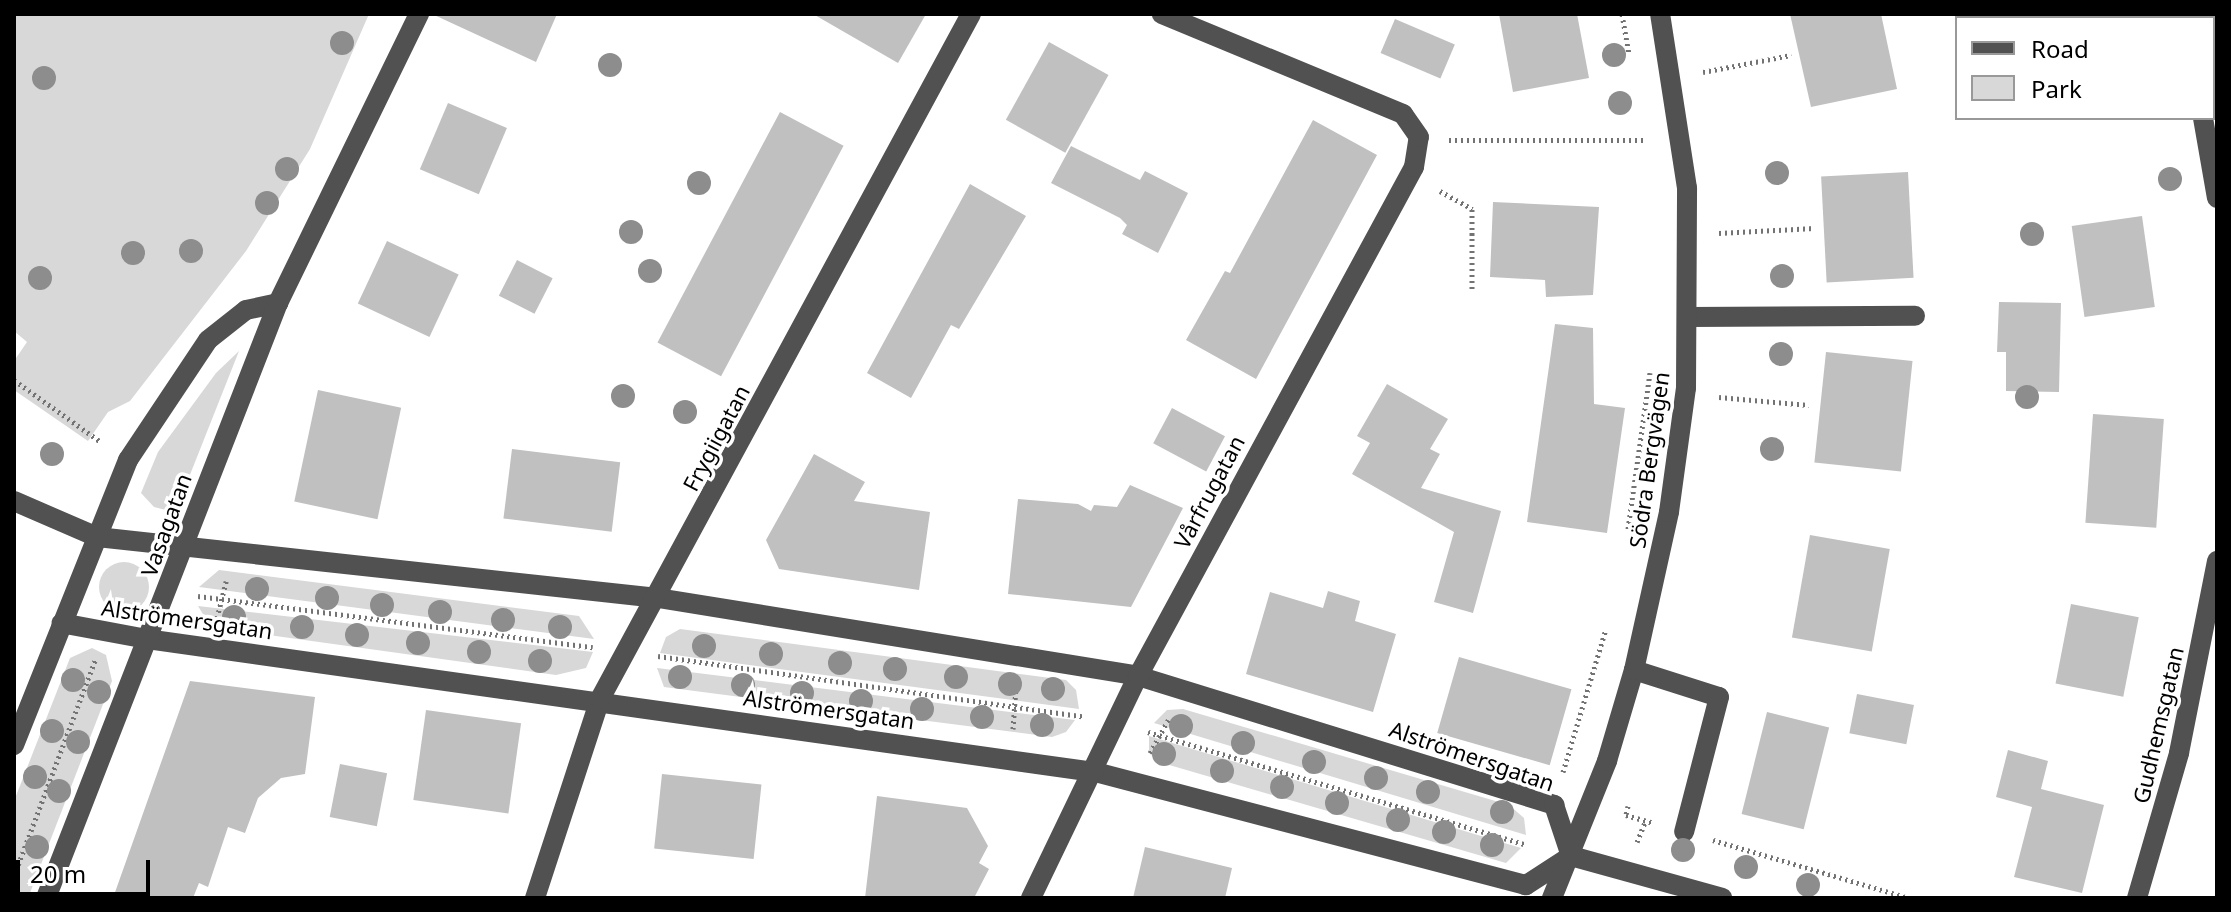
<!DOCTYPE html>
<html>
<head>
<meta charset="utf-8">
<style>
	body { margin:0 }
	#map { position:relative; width:2231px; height:912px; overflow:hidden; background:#fff; font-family:"Noto Sans",sans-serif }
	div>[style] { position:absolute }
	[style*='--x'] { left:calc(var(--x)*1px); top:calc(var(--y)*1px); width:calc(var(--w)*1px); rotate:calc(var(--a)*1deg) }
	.green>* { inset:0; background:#d8d8d8 }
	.round { border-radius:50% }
	.building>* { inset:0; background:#c0c0c0; transform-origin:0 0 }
	.path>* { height:5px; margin-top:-2.5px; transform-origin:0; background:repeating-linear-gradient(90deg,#737373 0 2px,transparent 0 6px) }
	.minor>* { height:20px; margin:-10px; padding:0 10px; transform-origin:10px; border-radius:10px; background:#515151 }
	.trees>* { width:24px; height:24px; margin:-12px; border-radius:50%; background:#8d8d8d }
	span { translate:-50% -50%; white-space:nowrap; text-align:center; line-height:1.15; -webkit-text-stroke:7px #fff; paint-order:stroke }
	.street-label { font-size:22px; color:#000 }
	.frame { position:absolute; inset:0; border:16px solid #000; pointer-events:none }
	.legend { position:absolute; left:1955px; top:16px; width:260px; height:104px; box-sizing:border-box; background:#fff; border:2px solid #999; margin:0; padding:10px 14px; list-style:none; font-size:24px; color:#000 }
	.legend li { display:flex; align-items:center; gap:16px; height:40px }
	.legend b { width:40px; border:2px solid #999 }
	.scale { position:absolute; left:16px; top:860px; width:134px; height:36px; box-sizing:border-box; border:4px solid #000; border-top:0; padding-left:10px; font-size:24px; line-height:28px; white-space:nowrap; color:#000; -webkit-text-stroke:6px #fff; paint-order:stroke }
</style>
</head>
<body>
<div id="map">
	<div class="green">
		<i style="clip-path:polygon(14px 14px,369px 14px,310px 149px,246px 251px,130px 401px,108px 412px,88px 441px,14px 390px,14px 361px,27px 342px,14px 331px)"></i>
		<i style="clip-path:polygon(239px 351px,178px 505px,166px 510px,154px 507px,141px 493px,158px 452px,216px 373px)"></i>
		<i class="round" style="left:99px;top:562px;width:50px;height:50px"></i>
		<i style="clip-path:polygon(219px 570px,579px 616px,594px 639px,199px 587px)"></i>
		<i style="clip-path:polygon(198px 606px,593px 652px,586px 668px,556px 675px,211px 627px)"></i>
		<i style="clip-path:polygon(680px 629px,1066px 680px,1076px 690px,1079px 709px,660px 653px,666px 637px)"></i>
		<i style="clip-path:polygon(92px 648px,106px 655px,112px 681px,28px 898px,14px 898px,14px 801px,70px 658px)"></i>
		<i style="clip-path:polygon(657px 668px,1075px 720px,1066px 732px,1052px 737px,664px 687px)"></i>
		<i style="clip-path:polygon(1183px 709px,1509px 805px,1524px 818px,1526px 835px,1154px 723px,1167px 710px)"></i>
		<i style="clip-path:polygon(1149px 736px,1521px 848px,1506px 863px,1159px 762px,1149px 753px)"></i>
	</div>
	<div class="building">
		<i style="clip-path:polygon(432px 14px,557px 14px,536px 62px)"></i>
		<i style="clip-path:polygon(813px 14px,926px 14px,898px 63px)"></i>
		<i style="clip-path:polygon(1499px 14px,1577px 14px,1589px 78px,1513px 92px)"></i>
		<i style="clip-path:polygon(1790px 14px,1881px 14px,1897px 89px,1811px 107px)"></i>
		<i style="left:1395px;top:19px;width:65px;height:37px;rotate:23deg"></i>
		<i style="left:1049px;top:42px;width:68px;height:89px;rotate:29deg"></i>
		<i style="left:448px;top:103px;width:64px;height:72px;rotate:23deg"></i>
		<i style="left:780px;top:112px;width:72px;height:261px;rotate:28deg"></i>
		<i style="clip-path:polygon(1313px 120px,1377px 155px,1256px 379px,1186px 340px,1225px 271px,1230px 273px)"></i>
		<i style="clip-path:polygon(1071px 146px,1140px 180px,1145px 171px,1188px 193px,1158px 253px,1122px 234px,1127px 225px,1120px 218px,1051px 183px)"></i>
		<i style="left:1908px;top:172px;width:106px;height:87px;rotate:87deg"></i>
		<i style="clip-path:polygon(970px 184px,1026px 216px,959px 329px,951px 325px,911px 398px,867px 373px)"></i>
		<i style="clip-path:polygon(1493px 202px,1599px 207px,1593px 295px,1546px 297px,1545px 280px,1490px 277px)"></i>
		<i style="left:2142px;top:216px;width:92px;height:71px;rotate:82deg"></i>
		<i style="left:387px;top:241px;width:79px;height:69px;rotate:25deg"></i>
		<i style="left:517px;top:260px;width:40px;height:40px;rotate:27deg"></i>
		<i style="clip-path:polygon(1999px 302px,2061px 303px,2059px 392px,2006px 391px,2006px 352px,1997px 352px)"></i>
		<i style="clip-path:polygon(1555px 324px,1593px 328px,1594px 404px,1625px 408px,1607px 533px,1527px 522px)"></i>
		<i style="left:1826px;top:352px;width:87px;height:111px;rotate:6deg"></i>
		<i style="clip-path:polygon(1387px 384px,1448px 419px,1430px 449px,1440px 454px,1421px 488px,1501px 511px,1473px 613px,1434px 602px,1454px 532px,1352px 474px,1370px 443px,1357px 436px)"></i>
		<i style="left:318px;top:390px;width:85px;height:114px;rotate:12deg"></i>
		<i style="left:1172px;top:408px;width:60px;height:40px;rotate:28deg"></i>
		<i style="left:2093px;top:414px;width:71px;height:109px;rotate:4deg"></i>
		<i style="left:512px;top:449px;width:109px;height:70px;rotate:7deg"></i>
		<i style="clip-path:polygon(814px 454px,865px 482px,854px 501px,930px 512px,919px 590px,779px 569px,766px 540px)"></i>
		<i style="clip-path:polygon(1130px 485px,1183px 508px,1131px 607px,1008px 594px,1018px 499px,1078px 504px,1091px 511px,1094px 505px,1117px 507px)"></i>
		<i style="left:1810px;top:535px;width:81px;height:104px;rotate:10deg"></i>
		<i style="clip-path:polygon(1328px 591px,1360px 601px,1355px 621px,1396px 634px,1373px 712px,1246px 674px,1270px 592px,1323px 608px)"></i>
		<i style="left:2071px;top:604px;width:69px;height:81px;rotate:11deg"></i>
		<i style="left:1459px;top:657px;width:117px;height:79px;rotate:16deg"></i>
		<i style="clip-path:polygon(190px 681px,315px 697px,305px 774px,281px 778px,258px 798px,245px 833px,228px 827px,208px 887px,199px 883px,193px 898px,113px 898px)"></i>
		<i style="left:1857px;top:694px;width:58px;height:40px;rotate:11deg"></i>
		<i style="left:426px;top:710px;width:96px;height:91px;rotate:8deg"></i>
		<i style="left:1767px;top:712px;width:64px;height:105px;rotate:14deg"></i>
		<i style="clip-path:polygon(2008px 750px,2048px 761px,2041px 789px,2104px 805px,2082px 893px,2014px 877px,2032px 807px,1996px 797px)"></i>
		<i style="left:340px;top:764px;width:48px;height:54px;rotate:11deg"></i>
		<i style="left:662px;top:774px;width:100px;height:75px;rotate:6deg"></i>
		<i style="clip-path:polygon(877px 796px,967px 808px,988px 846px,979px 863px,989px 869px,974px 898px,865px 898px)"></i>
		<i style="clip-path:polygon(1145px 847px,1232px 868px,1225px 898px,1133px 898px)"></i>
	</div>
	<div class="path">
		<i style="--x:1622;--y:14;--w:40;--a:80"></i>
		<i style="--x:1703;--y:72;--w:90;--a:-10.9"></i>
		<i style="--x:1449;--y:140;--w:195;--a:0"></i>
		<i style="--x:1440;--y:191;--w:37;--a:29"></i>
		<i style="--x:1472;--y:209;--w:80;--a:90"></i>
		<i style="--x:1719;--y:233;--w:95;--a:-3"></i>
		<i style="--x:14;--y:380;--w:107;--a:35.5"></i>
		<i style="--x:1719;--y:397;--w:90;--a:5.1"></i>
		<i style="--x:1628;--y:529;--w:158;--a:-82"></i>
		<i style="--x:198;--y:596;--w:398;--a:7.4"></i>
		<i style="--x:217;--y:618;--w:38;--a:-76"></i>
		<i style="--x:658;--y:656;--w:430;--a:8.1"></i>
		<i style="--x:1013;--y:729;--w:42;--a:-85.9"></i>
		<i style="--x:1148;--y:732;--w:395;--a:16.6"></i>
		<i style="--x:1150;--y:753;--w:38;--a:-61"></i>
		<i style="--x:1563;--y:772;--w:149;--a:-73.3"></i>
		<i style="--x:1628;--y:806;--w:9;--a:103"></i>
		<i style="--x:1626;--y:815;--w:29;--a:16"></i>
		<i style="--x:1713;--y:840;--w:204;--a:16.5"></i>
		<i style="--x:1637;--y:842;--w:24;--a:-68"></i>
		<i style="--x:14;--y:876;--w:231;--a:-69.4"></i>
	</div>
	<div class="minor">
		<i style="--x:2185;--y:14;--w:4;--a:76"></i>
		<i style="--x:2203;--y:118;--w:81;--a:80.1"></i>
		<i style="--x:1689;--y:317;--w:226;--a:-0.3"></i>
		<i style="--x:14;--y:501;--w:90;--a:23.4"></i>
		<i style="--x:97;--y:537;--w:564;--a:6.21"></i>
		<i style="--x:658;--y:598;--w:486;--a:9.2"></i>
		<i style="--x:1138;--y:676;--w:436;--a:17.2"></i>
		<i style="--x:1554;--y:805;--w:54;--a:71.6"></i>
		<i style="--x:1571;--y:856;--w:54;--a:147.2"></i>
		<i style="--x:1526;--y:885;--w:447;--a:-165.3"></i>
		<i style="--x:1094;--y:772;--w:956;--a:-172.01"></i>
		<i style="--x:147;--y:639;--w:87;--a:-169.5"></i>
		<i style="--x:1634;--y:670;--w:89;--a:17.6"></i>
		<i style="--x:1719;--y:697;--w:139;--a:104.5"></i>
		<i style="--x:14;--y:745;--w:307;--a:-68.2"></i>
		<i style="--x:128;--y:460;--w:144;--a:-56.3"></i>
		<i style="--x:208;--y:340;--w:48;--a:-38.3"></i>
		<i style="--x:246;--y:310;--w:33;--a:-12"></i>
		<i style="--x:1571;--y:856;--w:157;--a:15.5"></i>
		<i style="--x:46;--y:898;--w:639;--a:-68.7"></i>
		<i style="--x:278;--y:303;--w:322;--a:-64"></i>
		<i style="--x:535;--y:898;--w:209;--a:-71.9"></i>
		<i style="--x:600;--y:699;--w:779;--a:-61.56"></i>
		<i style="--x:1031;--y:898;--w:246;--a:-64.3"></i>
		<i style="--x:1138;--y:676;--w:579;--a:-61.53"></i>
		<i style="--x:1414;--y:167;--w:30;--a:-81"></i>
		<i style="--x:1419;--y:137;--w:28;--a:-125"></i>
		<i style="--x:1403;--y:114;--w:261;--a:-157.5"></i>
		<i style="--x:1552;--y:898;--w:148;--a:-68.1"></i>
		<i style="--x:1607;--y:761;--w:95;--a:-73.5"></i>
		<i style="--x:1634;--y:670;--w:162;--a:-77.5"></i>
		<i style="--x:1669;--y:512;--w:125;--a:-82.2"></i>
		<i style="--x:1686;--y:388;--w:200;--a:-89.7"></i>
		<i style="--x:1687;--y:188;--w:176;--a:-98.8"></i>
		<i style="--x:2137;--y:898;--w:151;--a:-73.8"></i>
		<i style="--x:2179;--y:753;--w:196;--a:-78.8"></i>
	</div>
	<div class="trees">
		<i style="left:342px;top:43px"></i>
		<i style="left:1614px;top:55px"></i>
		<i style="left:610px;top:65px"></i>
		<i style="left:44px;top:78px"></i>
		<i style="left:1620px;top:103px"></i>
		<i style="left:287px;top:169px"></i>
		<i style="left:1777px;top:173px"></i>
		<i style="left:2170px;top:179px"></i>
		<i style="left:699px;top:183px"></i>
		<i style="left:267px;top:203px"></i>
		<i style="left:631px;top:232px"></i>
		<i style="left:2032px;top:234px"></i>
		<i style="left:191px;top:251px"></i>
		<i style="left:133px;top:253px"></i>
		<i style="left:650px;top:271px"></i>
		<i style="left:1782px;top:276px"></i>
		<i style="left:40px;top:278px"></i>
		<i style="left:1781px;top:354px"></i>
		<i style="left:623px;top:396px"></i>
		<i style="left:2027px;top:397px"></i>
		<i style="left:685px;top:412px"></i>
		<i style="left:1772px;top:449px"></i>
		<i style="left:52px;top:454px"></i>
		<i style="left:257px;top:589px"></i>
		<i style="left:327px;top:598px"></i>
		<i style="left:382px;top:605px"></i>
		<i style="left:440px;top:612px"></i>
		<i style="left:234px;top:617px"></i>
		<i style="left:503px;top:620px"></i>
		<i style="left:302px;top:627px"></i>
		<i style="left:560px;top:627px"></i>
		<i style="left:357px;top:635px"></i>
		<i style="left:418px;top:643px"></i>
		<i style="left:704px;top:646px"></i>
		<i style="left:479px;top:652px"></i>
		<i style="left:771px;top:654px"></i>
		<i style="left:540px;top:661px"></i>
		<i style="left:840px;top:663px"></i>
		<i style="left:895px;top:669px"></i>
		<i style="left:680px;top:677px"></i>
		<i style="left:956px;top:677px"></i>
		<i style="left:73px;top:680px"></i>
		<i style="left:1010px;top:684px"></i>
		<i style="left:743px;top:685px"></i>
		<i style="left:1053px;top:689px"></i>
		<i style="left:99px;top:692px"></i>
		<i style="left:802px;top:693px"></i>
		<i style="left:861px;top:701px"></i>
		<i style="left:922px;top:709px"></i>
		<i style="left:982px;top:717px"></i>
		<i style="left:1042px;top:725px"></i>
		<i style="left:1181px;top:726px"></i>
		<i style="left:52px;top:731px"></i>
		<i style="left:78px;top:742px"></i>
		<i style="left:1243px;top:743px"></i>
		<i style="left:1164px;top:754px"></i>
		<i style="left:1314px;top:762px"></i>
		<i style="left:1222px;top:771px"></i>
		<i style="left:35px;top:777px"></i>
		<i style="left:1376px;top:778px"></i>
		<i style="left:1282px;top:787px"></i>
		<i style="left:59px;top:791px"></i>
		<i style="left:1428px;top:792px"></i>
		<i style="left:1337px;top:803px"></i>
		<i style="left:1502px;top:812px"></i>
		<i style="left:1398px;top:820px"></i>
		<i style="left:1444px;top:832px"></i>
		<i style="left:1492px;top:845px"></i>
		<i style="left:37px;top:847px"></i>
		<i style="left:1683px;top:850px"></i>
		<i style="left:1746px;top:867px"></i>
		<i style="left:1808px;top:885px"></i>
	</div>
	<div class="street-label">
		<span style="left:716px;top:438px;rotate:-62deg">Frygiigatan</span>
		<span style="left:1649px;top:460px;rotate:-82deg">Södra Bergvägen</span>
		<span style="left:1209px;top:492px;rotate:-62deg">Vårfrugatan</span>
		<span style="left:166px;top:525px;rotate:-70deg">Vasagatan</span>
		<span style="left:187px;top:619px;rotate:8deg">Alströmersgatan</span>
		<span style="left:829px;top:709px;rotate:8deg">Alströmersgatan</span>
		<span style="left:2158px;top:725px;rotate:-77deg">Gudhemsgatan</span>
		<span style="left:1472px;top:756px;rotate:19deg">Alströmersgatan</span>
	</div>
	<div class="frame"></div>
	<ul class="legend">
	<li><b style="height:10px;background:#515151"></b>Road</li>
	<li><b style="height:22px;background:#d8d8d8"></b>Park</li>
	</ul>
	<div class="scale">20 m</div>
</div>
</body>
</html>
